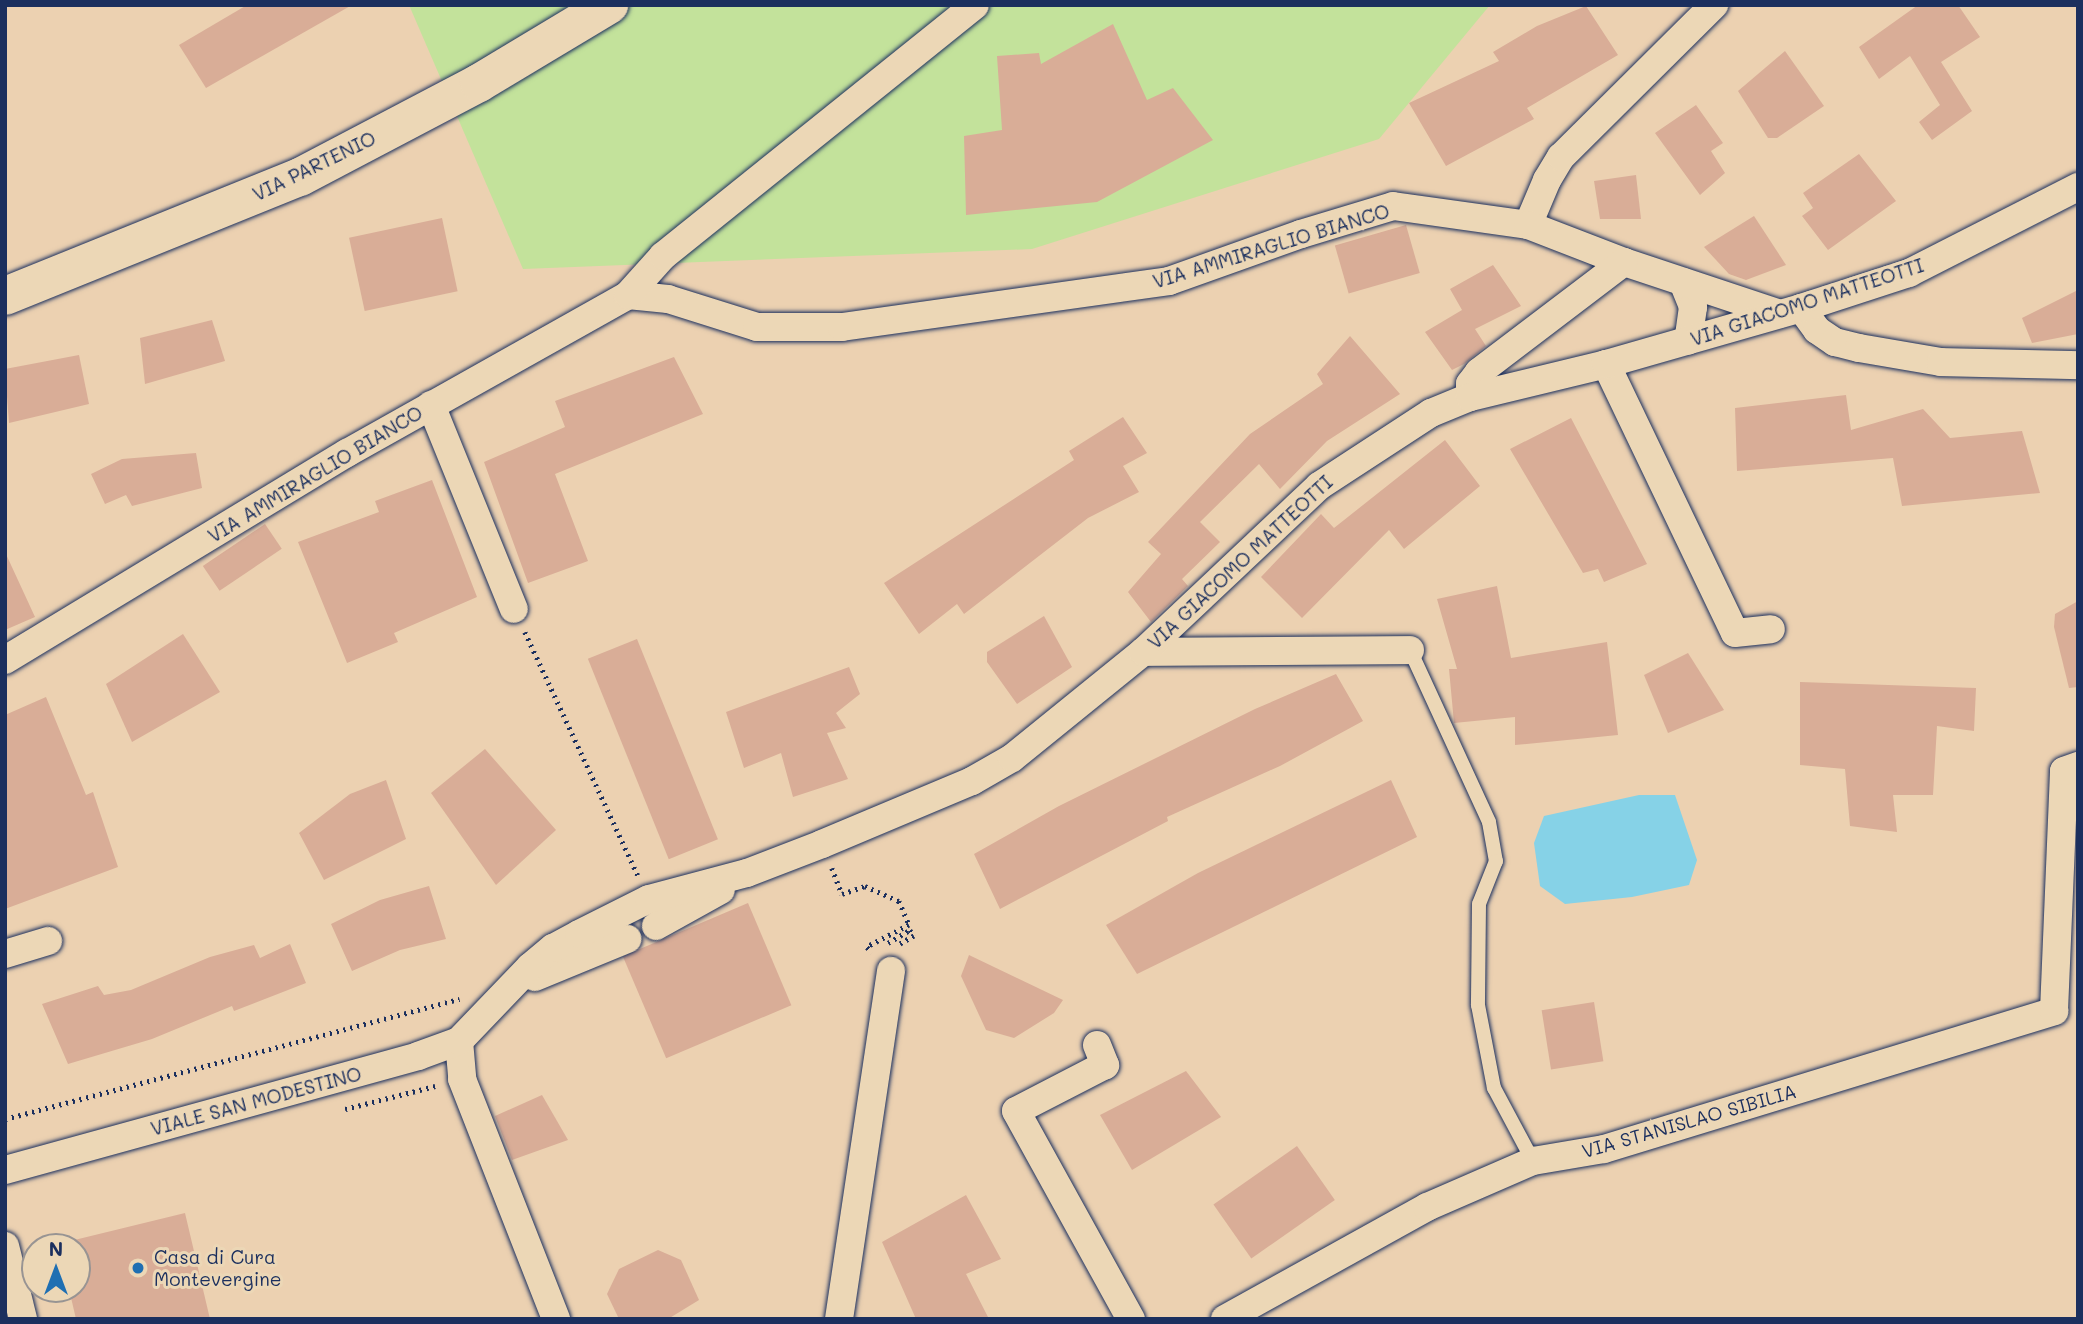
<!DOCTYPE html>
<html>
<head>
<meta charset="utf-8">
<style>
	body { margin:0 }
	#map { position:relative; width:2083px; height:1324px; overflow:hidden; background:#ecd1b1; font-family:Mali,sans-serif }
	div>[style] { position:absolute }
	[style*='--x'] { left:calc(var(--x)*1px); top:calc(var(--y)*1px); width:calc(var(--w)*1px); rotate:calc(var(--a)*1deg) }
	.green>* { inset:0; background:#c3e29b }
	.water>* { inset:0; background:#86d2e7 }
	.building>* { inset:0; background:#d9ad97; transform-origin:0 0 }
	.path>* { height:4.5px; margin-top:-2.25px; transform-origin:0; background:repeating-linear-gradient(90deg,#1b2f5e 0 2px,transparent 0 7px) }
	.roads { filter:drop-shadow(0 0 2px #1b2f5e) drop-shadow(0 0 2px #1b2f5e) }
	.lane>* { height:14px; margin:-7px; padding:0 7px; transform-origin:7px; border-radius:7px; background:#ecd7b6 }
	.street>* { height:28px; margin:-14px; padding:0 14px; transform-origin:14px; border-radius:14px; background:#ecd7b6 }
	.secondary>* { height:38px; margin:-19px; padding:0 19px; transform-origin:19px; border-radius:19px; background:#ecd7b6 }
	.dots>* { width:19px; height:19px; translate:-50% -50%; box-sizing:border-box; border:4px solid #ecd7b6; border-radius:50% }
	span { translate:-50% -50%; white-space:nowrap; text-align:center; line-height:1.15; -webkit-text-stroke:6px #ecd7b6; paint-order:stroke }
	.street-label { font-size:19px; color:#1b2f5e }
	.poi-label { font-size:19px; color:#1b2f5e }
	.left { translate:0 -50%; text-align:left }
	.frame { position:absolute; inset:0; border:7px solid #1b2f5e; pointer-events:none }
	.north { position:absolute; left:21px; top:1233px; width:70px; height:70px; box-sizing:border-box; background:#ecd7b6; border:2px solid #989493; border-radius:50%; rotate:0deg; font-size:19px; font-weight:700; line-height:28px; text-align:center; color:#1b2f5e }
	.north::after { content:''; display:block; margin:auto; width:24px; height:32px; background:#1f6fb2; clip-path:polygon(50% 0,100% 100%,50% 72%,0 100%) }
</style>
</head>
<body>
<div id="map">
	<div class="green">
		<i style="clip-path:polygon(409px 5px,1490px 5px,1379px 139px,1032px 249px,523px 269px)"></i>
	</div>
	<div class="water">
		<i style="clip-path:polygon(1639px 795px,1675px 795px,1697px 860px,1689px 885px,1632px 897px,1565px 904px,1540px 886px,1534px 843px,1544px 816px)"></i>
	</div>
	<div class="building">
		<i style="clip-path:polygon(247px 5px,352px 5px,206px 88px,179px 45px)"></i>
		<i style="clip-path:polygon(1918px 5px,1958px 5px,1980px 37px,1941px 62px,1972px 111px,1932px 140px,1919px 122px,1940px 105px,1910px 56px,1879px 79px,1859px 47px)"></i>
		<i style="clip-path:polygon(1586px 6px,1618px 55px,1527px 108px,1534px 119px,1446px 166px,1409px 103px,1499px 61px,1493px 52px,1537px 26px)"></i>
		<i style="clip-path:polygon(1113px 24px,1147px 100px,1173px 88px,1213px 140px,1097px 202px,966px 215px,964px 136px,1002px 130px,997px 56px,1039px 53px,1041px 64px)"></i>
		<i style="clip-path:polygon(1785px 51px,1824px 106px,1777px 138px,1768px 138px,1738px 91px)"></i>
		<i style="clip-path:polygon(1696px 105px,1723px 143px,1711px 151px,1725px 173px,1700px 195px,1655px 133px)"></i>
		<i style="clip-path:polygon(1859px 154px,1896px 201px,1828px 250px,1802px 216px,1813px 208px,1803px 193px)"></i>
		<i style="clip-path:polygon(1636px 175px,1641px 219px,1600px 219px,1594px 181px)"></i>
		<i style="clip-path:polygon(1754px 216px,1786px 265px,1746px 280px,1729px 274px,1704px 247px)"></i>
		<i style="left:442px;top:218px;width:75px;height:95px;rotate:78deg"></i>
		<i style="left:1406px;top:225px;width:50px;height:74px;rotate:74deg"></i>
		<i style="clip-path:polygon(1493px 265px,1521px 306px,1475px 329px,1486px 346px,1464px 364px,1452px 370px,1425px 332px,1462px 310px,1450px 289px)"></i>
		<i style="clip-path:polygon(2078px 290px,2078px 334px,2032px 343px,2022px 318px)"></i>
		<i style="clip-path:polygon(212px 320px,225px 361px,145px 384px,140px 338px)"></i>
		<i style="clip-path:polygon(1350px 336px,1400px 394px,1327px 441px,1280px 489px,1259px 464px,1200px 522px,1220px 542px,1182px 579px,1188px 586px,1151px 622px,1128px 592px,1161px 554px,1148px 542px,1250px 434px,1323px 384px,1317px 374px)"></i>
		<i style="clip-path:polygon(79px 355px,89px 404px,9px 423px,5px 369px)"></i>
		<i style="clip-path:polygon(674px 357px,703px 414px,555px 474px,588px 561px,528px 583px,484px 462px,565px 427px,555px 401px)"></i>
		<i style="clip-path:polygon(1846px 395px,1851px 430px,1923px 409px,1950px 438px,2022px 431px,2040px 493px,1902px 506px,1893px 458px,1737px 471px,1735px 408px)"></i>
		<i style="clip-path:polygon(1123px 417px,1147px 453px,1123px 466px,1139px 492px,1088px 518px,964px 614px,957px 604px,919px 634px,884px 583px,1074px 460px,1069px 451px)"></i>
		<i style="clip-path:polygon(1571px 418px,1647px 564px,1604px 582px,1598px 569px,1583px 573px,1510px 449px)"></i>
		<i style="clip-path:polygon(1445px 440px,1480px 486px,1404px 549px,1389px 530px,1302px 618px,1261px 577px,1321px 514px,1334px 528px)"></i>
		<i style="clip-path:polygon(196px 453px,202px 488px,132px 506px,126px 495px,105px 504px,91px 474px,122px 459px)"></i>
		<i style="clip-path:polygon(432px 480px,477px 597px,394px 633px,398px 642px,347px 663px,298px 542px,379px 512px,375px 501px)"></i>
		<i style="left:265px;top:524px;width:30px;height:75px;rotate:56deg"></i>
		<i style="clip-path:polygon(5px 552px,35px 617px,5px 630px)"></i>
		<i style="clip-path:polygon(1497px 586px,1511px 658px,1607px 642px,1618px 735px,1515px 745px,1515px 717px,1454px 723px,1449px 669px,1457px 669px,1437px 599px)"></i>
		<i style="clip-path:polygon(2078px 601px,2078px 687px,2069px 688px,2054px 627px,2055px 614px)"></i>
		<i style="clip-path:polygon(1044px 616px,1072px 667px,1017px 704px,987px 662px,987px 652px)"></i>
		<i style="clip-path:polygon(183px 634px,220px 692px,132px 742px,106px 684px)"></i>
		<i style="left:637px;top:639px;width:216px;height:53px;rotate:68deg"></i>
		<i style="clip-path:polygon(1688px 653px,1724px 710px,1668px 733px,1644px 675px)"></i>
		<i style="clip-path:polygon(849px 667px,860px 694px,836px 713px,846px 728px,827px 733px,848px 779px,793px 797px,781px 753px,744px 768px,726px 712px)"></i>
		<i style="clip-path:polygon(1336px 674px,1363px 721px,1280px 766px,1167px 817px,1168px 821px,1000px 909px,974px 854px,1059px 806px,1255px 709px)"></i>
		<i style="clip-path:polygon(1800px 682px,1976px 688px,1974px 731px,1937px 726px,1933px 795px,1893px 795px,1897px 832px,1850px 826px,1845px 769px,1800px 765px)"></i>
		<i style="clip-path:polygon(46px 697px,86px 795px,93px 792px,118px 867px,5px 909px,5px 715px)"></i>
		<i style="clip-path:polygon(485px 749px,556px 830px,496px 885px,431px 793px)"></i>
		<i style="clip-path:polygon(386px 780px,406px 839px,324px 880px,299px 833px,350px 794px)"></i>
		<i style="clip-path:polygon(1391px 780px,1417px 837px,1137px 974px,1106px 925px,1198px 873px)"></i>
		<i style="clip-path:polygon(429px 886px,446px 939px,400px 950px,352px 971px,331px 924px,380px 900px)"></i>
		<i style="left:748px;top:903px;width:111px;height:136px;rotate:67deg"></i>
		<i style="clip-path:polygon(290px 944px,306px 983px,234px 1011px,232px 1006px,152px 1039px,68px 1064px,42px 1004px,98px 986px,104px 995px,131px 990px,210px 957px,254px 945px,260px 958px)"></i>
		<i style="clip-path:polygon(969px 955px,1063px 1000px,1054px 1013px,1014px 1038px,986px 1030px,961px 976px)"></i>
		<i style="left:1594px;top:1002px;width:60px;height:53px;rotate:81deg"></i>
		<i style="clip-path:polygon(1186px 1071px,1221px 1117px,1132px 1170px,1100px 1115px)"></i>
		<i style="clip-path:polygon(542px 1095px,568px 1140px,512px 1160px,495px 1116px)"></i>
		<i style="left:1297px;top:1146px;width:66px;height:102px;rotate:55deg"></i>
		<i style="clip-path:polygon(966px 1195px,1001px 1259px,966px 1274px,989px 1319px,916px 1319px,882px 1242px)"></i>
		<i style="clip-path:polygon(185px 1213px,210px 1319px,76px 1319px,69px 1289px,77px 1289px,77px 1247px,59px 1247px,58px 1244px)"></i>
		<i style="clip-path:polygon(658px 1250px,681px 1260px,699px 1300px,668px 1319px,619px 1319px,607px 1294px,619px 1269px)"></i>
	</div>
	<div class="path">
		<i style="--x:525;--y:632;--w:268;--a:65.1"></i>
		<i style="--x:832;--y:868;--w:28;--a:69"></i>
		<i style="--x:842;--y:894;--w:24;--a:-19"></i>
		<i style="--x:865;--y:886;--w:37;--a:24"></i>
		<i style="--x:899;--y:901;--w:26;--a:67"></i>
		<i style="--x:909;--y:925;--w:47;--a:152.4"></i>
		<i style="--x:867;--y:947;--w:7;--a:45"></i>
		<i style="--x:888;--y:943;--w:26;--a:-31"></i>
		<i style="--x:910;--y:930;--w:7;--a:56"></i>
		<i style="--x:914;--y:936;--w:16;--a:150"></i>
		<i style="--x:345;--y:1109;--w:93;--a:-14.3"></i>
		<i style="--x:5;--y:1119;--w:470;--a:-14.8"></i>
	</div>
	<div class="roads">
		<div class="lane">
			<i style="--x:1410;--y:650;--w:189;--a:65.3"></i>
			<i style="--x:1489;--y:822;--w:40;--a:80"></i>
			<i style="--x:1496;--y:861;--w:46;--a:111.6"></i>
			<i style="--x:1479;--y:904;--w:101;--a:90.6"></i>
			<i style="--x:1478;--y:1005;--w:85;--a:79.1"></i>
			<i style="--x:1494;--y:1088;--w:83;--a:61.9"></i>
		</div>
		<div class="street">
			<i style="--x:1528;--y:225;--w:49;--a:-67.1"></i>
			<i style="--x:1547;--y:180;--w:27;--a:-59"></i>
			<i style="--x:1561;--y:157;--w:216;--a:-44.8"></i>
			<i style="--x:1683;--y:282;--w:27;--a:68"></i>
			<i style="--x:1693;--y:307;--w:34;--a:98"></i>
			<i style="--x:628;--y:295;--w:40;--a:5.7"></i>
			<i style="--x:668;--y:299;--w:93;--a:17.5"></i>
			<i style="--x:757;--y:327;--w:85;--a:0"></i>
			<i style="--x:842;--y:327;--w:330;--a:-8"></i>
			<i style="--x:1169;--y:281;--w:140;--a:-19.6"></i>
			<i style="--x:1301;--y:234;--w:96;--a:-16.9"></i>
			<i style="--x:1393;--y:206;--w:136;--a:8"></i>
			<i style="--x:1528;--y:225;--w:103;--a:21.1"></i>
			<i style="--x:1624;--y:262;--w:164;--a:18.4"></i>
			<i style="--x:1801;--y:308;--w:27;--a:54"></i>
			<i style="--x:1817;--y:330;--w:22;--a:34"></i>
			<i style="--x:1835;--y:342;--w:25;--a:14"></i>
			<i style="--x:1859;--y:348;--w:83;--a:9.7"></i>
			<i style="--x:1941;--y:362;--w:137;--a:1.3"></i>
			<i style="--x:1606;--y:364;--w:298;--a:64.4"></i>
			<i style="--x:1735;--y:633;--w:36;--a:-6"></i>
			<i style="--x:1470;--y:397;--w:13;--a:-90"></i>
			<i style="--x:1470;--y:384;--w:15;--a:-53"></i>
			<i style="--x:1479;--y:372;--w:182;--a:-37.2"></i>
			<i style="--x:431;--y:405;--w:220;--a:67.9"></i>
			<i style="--x:1143;--y:652;--w:267;--a:-0.4"></i>
			<i style="--x:5;--y:660;--w:400;--a:-31.2"></i>
			<i style="--x:347;--y:453;--w:322;--a:-29.3"></i>
			<i style="--x:628;--y:295;--w:52;--a:-48.1"></i>
			<i style="--x:663;--y:256;--w:400;--a:-38.8"></i>
			<i style="--x:656;--y:926;--w:74;--a:-29"></i>
			<i style="--x:5;--y:954;--w:45;--a:-16.8"></i>
			<i style="--x:535;--y:977;--w:100;--a:-22.4"></i>
			<i style="--x:459;--y:1041;--w:38;--a:85"></i>
			<i style="--x:462;--y:1079;--w:258;--a:68.6"></i>
			<i style="--x:1097;--y:1045;--w:22;--a:68"></i>
			<i style="--x:1105;--y:1065;--w:100;--a:152.7"></i>
			<i style="--x:1016;--y:1111;--w:238;--a:61.1"></i>
			<i style="--x:5;--y:1170;--w:428;--a:-15.4"></i>
			<i style="--x:418;--y:1056;--w:44;--a:-20.1"></i>
			<i style="--x:459;--y:1041;--w:103;--a:-46.2"></i>
			<i style="--x:530;--y:967;--w:30;--a:-40"></i>
			<i style="--x:553;--y:948;--w:30;--a:-28"></i>
			<i style="--x:579;--y:934;--w:78;--a:-26.6"></i>
			<i style="--x:649;--y:899;--w:101;--a:-14.9"></i>
			<i style="--x:747;--y:873;--w:80;--a:-21.1"></i>
			<i style="--x:822;--y:844;--w:163;--a:-22.8"></i>
			<i style="--x:972;--y:781;--w:46;--a:-29.9"></i>
			<i style="--x:1012;--y:758;--w:169;--a:-39"></i>
			<i style="--x:1143;--y:652;--w:242;--a:-43.3"></i>
			<i style="--x:1319;--y:486;--w:134;--a:-33.1"></i>
			<i style="--x:1431;--y:413;--w:42;--a:-22.3"></i>
			<i style="--x:1470;--y:397;--w:140;--a:-13.6"></i>
			<i style="--x:1606;--y:364;--w:203;--a:-16"></i>
			<i style="--x:1801;--y:308;--w:114;--a:-18"></i>
			<i style="--x:1909;--y:273;--w:190;--a:-27"></i>
			<i style="--x:5;--y:1246;--w:75;--a:76.1"></i>
			<i style="--x:839;--y:1319;--w:352;--a:-81.5"></i>
			<i style="--x:1225;--y:1319;--w:231;--a:-29"></i>
			<i style="--x:1427;--y:1207;--w:116;--a:-23.5"></i>
			<i style="--x:1533;--y:1161;--w:72;--a:-9.6"></i>
			<i style="--x:1604;--y:1149;--w:471;--a:-17"></i>
			<i style="--x:2054;--y:1011;--w:240;--a:-87.6"></i>
			<i style="--x:2064;--y:771;--w:15;--a:-20"></i>
		</div>
		<div class="secondary">
			<i style="--x:5;--y:296;--w:318;--a:-22"></i>
			<i style="--x:300;--y:177;--w:202;--a:-27.7"></i>
			<i style="--x:479;--y:83;--w:152;--a:-31"></i>
		</div>
	</div>
	<div class="dots">
		<i style="left:138px;top:1268px;background:#1f6fb2"></i>
	</div>
	<div class="street-label">
		<span style="left:314px;top:166px;rotate:-26deg">VIA PARTENIO</span>
		<span style="left:1271px;top:246px;rotate:-17deg">VIA AMMIRAGLIO BIANCO</span>
		<span style="left:1807px;top:302px;rotate:-18deg">VIA GIACOMO MATTEOTTI</span>
		<span style="left:315px;top:474px;rotate:-31deg">VIA AMMIRAGLIO BIANCO</span>
		<span style="left:1240px;top:562px;rotate:-43deg">VIA GIACOMO MATTEOTTI</span>
		<span style="left:256px;top:1101px;rotate:-15deg">VIALE SAN MODESTINO</span>
		<span style="left:1689px;top:1121px;rotate:-16deg">VIA STANISLAO SIBILIA</span>
	</div>
	<div class="poi-label">
		<span class="left" style="left:154px;top:1268px">Casa di Cura<br>Montevergine</span>
	</div>
	<div class="frame"></div>
	<div class="north">N</div>
</div>
</body>
</html>
